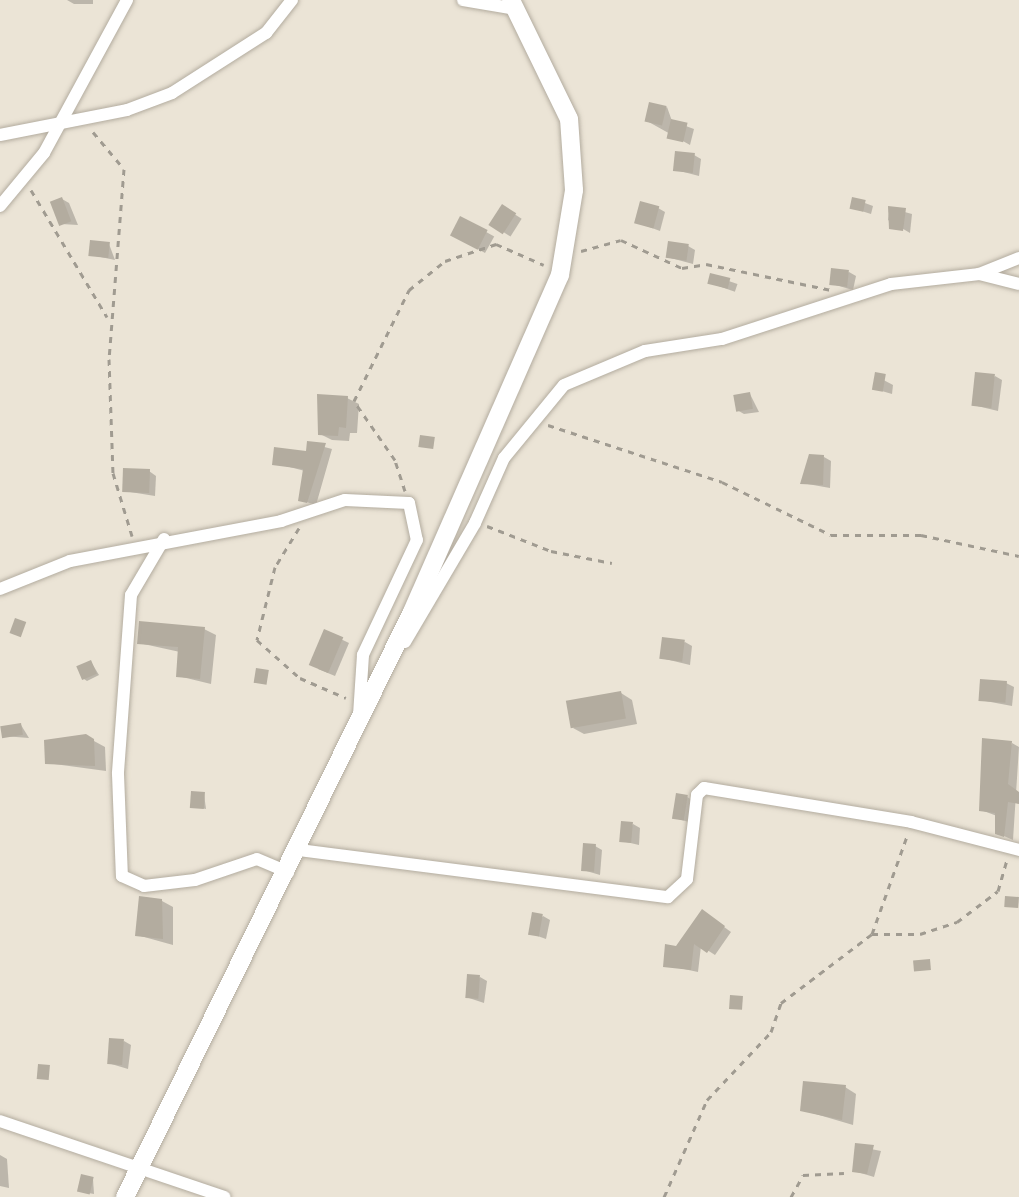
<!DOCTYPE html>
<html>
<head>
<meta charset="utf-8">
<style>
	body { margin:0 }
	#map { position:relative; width:1019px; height:1197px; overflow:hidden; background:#ebe4d6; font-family:"Source Sans 3",sans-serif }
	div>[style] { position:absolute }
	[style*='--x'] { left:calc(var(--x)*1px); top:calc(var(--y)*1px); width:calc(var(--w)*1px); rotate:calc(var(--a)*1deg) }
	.shadow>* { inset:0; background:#0003; transform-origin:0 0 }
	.building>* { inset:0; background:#b3ac9f; transform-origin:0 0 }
	.path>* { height:3px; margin-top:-1.5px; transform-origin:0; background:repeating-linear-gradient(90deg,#a09b91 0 6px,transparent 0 12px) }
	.roads { filter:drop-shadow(0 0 2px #b3ac9f) drop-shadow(0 0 2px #b3ac9f) }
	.street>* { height:12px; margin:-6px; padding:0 6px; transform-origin:6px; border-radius:6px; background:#fff }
	.secondary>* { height:18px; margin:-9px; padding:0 9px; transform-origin:9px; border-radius:9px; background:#fff }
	span { translate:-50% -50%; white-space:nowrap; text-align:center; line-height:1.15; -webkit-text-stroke:6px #ebe4d6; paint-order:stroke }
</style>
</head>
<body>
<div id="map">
	<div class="shadow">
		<i style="clip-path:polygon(67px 0,93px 0,93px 4px,74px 4px)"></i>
		<i style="clip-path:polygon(667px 107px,672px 121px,694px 129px,690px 145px,647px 121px)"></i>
		<i style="clip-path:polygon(694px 155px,701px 159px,699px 176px,676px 170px)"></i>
		<i style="clip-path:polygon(62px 199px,69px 203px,78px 225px,61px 224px)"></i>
		<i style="clip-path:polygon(854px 199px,873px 206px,871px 214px,852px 208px)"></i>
		<i style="left:503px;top:207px;width:22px;height:21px;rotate:32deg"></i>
		<i style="clip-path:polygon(658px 208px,665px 212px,660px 231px,636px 222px)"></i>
		<i style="clip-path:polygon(890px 208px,912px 214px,910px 233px,888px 220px)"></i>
		<i style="left:461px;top:218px;width:38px;height:19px;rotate:29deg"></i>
		<i style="clip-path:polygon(109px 244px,115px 260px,91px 255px)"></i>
		<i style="clip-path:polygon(688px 246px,695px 250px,693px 264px,667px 257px)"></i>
		<i style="clip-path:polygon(849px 272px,856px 276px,853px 290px,832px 284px)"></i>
		<i style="left:711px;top:275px;width:28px;height:8px;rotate:19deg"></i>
		<i style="clip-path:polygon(876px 376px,893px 385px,892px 394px,875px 389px)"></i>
		<i style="clip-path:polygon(995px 376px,1002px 380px,998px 411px,973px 405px)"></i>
		<i style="clip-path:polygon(750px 394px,759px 412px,744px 414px,737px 410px)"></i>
		<i style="clip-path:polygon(347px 398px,359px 404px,357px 433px,350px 433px,349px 441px,332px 440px,320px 434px)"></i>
		<i style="clip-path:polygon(309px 443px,332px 449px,316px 505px,300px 500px,305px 471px,274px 463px,308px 454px)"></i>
		<i style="clip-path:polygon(824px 457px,831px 461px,830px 488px,802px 483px)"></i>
		<i style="clip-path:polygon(149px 471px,156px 476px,155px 496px,124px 491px)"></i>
		<i style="clip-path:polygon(204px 629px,216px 635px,211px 684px,178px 676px,180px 652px,139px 643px)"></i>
		<i style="clip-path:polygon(326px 632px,349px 643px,335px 676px,318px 669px)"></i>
		<i style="clip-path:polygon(685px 642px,692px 646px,690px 665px,661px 658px)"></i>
		<i style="clip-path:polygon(91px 662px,99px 675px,87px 681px,84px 679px)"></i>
		<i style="clip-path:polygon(1006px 683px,1014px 687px,1012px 706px,980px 700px)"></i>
		<i style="clip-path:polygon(621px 693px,632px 700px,637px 724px,584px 734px,573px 728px)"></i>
		<i style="clip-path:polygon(21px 725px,29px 738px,3px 736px)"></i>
		<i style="clip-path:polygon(94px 741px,105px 747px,106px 771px,47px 763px)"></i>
		<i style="clip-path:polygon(1012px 743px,1019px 747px,1013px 840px,997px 833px,997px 816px,981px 810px)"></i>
		<i style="clip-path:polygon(204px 794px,206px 809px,192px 806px)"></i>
		<i style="clip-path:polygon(687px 797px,694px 801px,692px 823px,675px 818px)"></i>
		<i style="clip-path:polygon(633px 824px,640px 828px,639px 845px,622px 841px)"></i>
		<i style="clip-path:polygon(595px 846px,602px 850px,600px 875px,583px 870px)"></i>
		<i style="clip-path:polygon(162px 901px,173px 907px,173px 945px,137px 935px)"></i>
		<i style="clip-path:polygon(543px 916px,550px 920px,546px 939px,529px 933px)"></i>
		<i style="clip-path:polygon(709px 916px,731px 932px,715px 955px,701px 946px,698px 972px,665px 965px)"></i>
		<i style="clip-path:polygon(480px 977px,487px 981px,484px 1003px,466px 997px)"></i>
		<i style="clip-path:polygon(124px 1041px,131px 1045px,128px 1069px,108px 1063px)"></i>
		<i style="clip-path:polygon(845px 1087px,856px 1094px,853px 1125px,802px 1110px)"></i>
		<i style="clip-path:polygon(856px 1146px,881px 1151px,874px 1177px,854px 1171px)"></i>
		<i style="clip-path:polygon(0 1155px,7px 1159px,9px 1188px,0 1186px)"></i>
		<i style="clip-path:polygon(93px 1179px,94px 1194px,83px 1192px)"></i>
	</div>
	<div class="building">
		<i style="left:649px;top:102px;width:18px;height:20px;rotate:13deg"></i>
		<i style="left:671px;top:119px;width:17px;height:20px;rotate:13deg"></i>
		<i style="left:675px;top:151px;width:20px;height:20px;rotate:6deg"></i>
		<i style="left:62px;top:197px;width:26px;height:13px;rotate:69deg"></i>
		<i style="left:852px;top:197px;width:14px;height:12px;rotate:12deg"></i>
		<i style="left:640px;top:201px;width:20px;height:23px;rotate:15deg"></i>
		<i style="left:502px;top:204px;width:17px;height:25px;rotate:33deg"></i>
		<i style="clip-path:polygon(888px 206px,906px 208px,903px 231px,889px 229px)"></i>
		<i style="left:460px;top:216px;width:31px;height:22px;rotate:27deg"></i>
		<i style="left:90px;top:240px;width:20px;height:16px;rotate:6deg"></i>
		<i style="left:668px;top:241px;width:21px;height:17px;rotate:8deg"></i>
		<i style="left:831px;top:268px;width:18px;height:17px;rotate:6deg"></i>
		<i style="left:710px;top:273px;width:21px;height:11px;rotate:14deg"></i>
		<i style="left:875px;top:372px;width:11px;height:18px;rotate:10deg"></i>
		<i style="left:975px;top:372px;width:20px;height:34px;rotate:6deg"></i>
		<i style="left:750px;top:392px;width:17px;height:17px;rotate:80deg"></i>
		<i style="clip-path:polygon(317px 394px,348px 396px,346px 428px,339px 427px,338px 436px,318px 435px)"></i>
		<i style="left:420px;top:435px;width:15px;height:12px;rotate:8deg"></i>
		<i style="clip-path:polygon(307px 441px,326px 443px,307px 503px,298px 501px,303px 469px,272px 465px,274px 447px,306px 451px)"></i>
		<i style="clip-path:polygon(809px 454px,824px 455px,823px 485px,800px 484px)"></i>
		<i style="left:123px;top:468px;width:27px;height:24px;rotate:2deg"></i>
		<i style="left:15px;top:618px;width:12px;height:16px;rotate:20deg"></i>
		<i style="clip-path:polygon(139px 621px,205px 627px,200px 679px,176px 677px,178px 647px,137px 644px)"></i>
		<i style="left:324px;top:629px;width:21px;height:39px;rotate:23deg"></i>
		<i style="left:662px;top:637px;width:23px;height:22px;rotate:7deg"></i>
		<i style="left:91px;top:660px;width:15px;height:16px;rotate:67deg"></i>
		<i style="left:256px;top:668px;width:13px;height:15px;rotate:9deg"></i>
		<i style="left:980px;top:679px;width:27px;height:22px;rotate:4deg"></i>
		<i style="left:621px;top:691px;width:28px;height:56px;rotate:80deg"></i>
		<i style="left:21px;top:723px;width:12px;height:21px;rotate:81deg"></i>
		<i style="clip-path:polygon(86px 734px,94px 739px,95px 766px,45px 764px,44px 740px)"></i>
		<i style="clip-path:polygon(982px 738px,1012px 741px,1008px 784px,1019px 792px,1019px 804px,1008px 802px,1004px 837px,995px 834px,995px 813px,979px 811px)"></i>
		<i style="left:191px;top:791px;width:14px;height:17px;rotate:4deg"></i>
		<i style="left:676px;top:793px;width:12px;height:26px;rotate:9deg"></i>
		<i style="left:621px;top:821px;width:12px;height:21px;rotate:5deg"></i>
		<i style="left:583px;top:843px;width:13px;height:28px;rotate:4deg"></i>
		<i style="clip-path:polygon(139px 896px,162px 899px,163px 939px,135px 936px)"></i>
		<i style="left:1005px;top:896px;width:14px;height:11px;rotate:4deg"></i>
		<i style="clip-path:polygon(702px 909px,725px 926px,707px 953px,694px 944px,691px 970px,663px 967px,665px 944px,676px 946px)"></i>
		<i style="left:532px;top:912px;width:11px;height:23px;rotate:10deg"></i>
		<i style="left:930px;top:959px;width:11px;height:17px;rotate:85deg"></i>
		<i style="left:467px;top:974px;width:13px;height:24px;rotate:4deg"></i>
		<i style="left:730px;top:995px;width:13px;height:14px;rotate:4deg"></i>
		<i style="left:109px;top:1038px;width:15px;height:26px;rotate:4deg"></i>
		<i style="left:38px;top:1064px;width:12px;height:15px;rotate:5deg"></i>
		<i style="clip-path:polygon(803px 1081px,846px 1085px,842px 1120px,800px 1111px)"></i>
		<i style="clip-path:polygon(855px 1143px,874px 1145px,867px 1174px,852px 1172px)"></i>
		<i style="left:81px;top:1174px;width:13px;height:18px;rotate:13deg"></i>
	</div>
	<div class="path">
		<i style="--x:93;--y:132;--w:48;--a:50"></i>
		<i style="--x:124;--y:169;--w:191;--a:94.5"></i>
		<i style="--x:109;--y:359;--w:114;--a:88"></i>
		<i style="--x:113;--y:473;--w:66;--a:73.2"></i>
		<i style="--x:31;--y:190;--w:148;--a:59.1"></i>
		<i style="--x:581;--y:251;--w:41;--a:-15.4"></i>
		<i style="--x:621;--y:240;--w:67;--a:24.7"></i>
		<i style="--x:682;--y:268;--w:24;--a:-9"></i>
		<i style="--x:706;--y:264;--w:129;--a:11.7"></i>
		<i style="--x:548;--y:425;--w:183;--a:18.1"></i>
		<i style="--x:722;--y:482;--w:121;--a:25.9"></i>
		<i style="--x:831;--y:535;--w:90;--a:0"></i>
		<i style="--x:921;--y:535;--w:100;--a:12.1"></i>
		<i style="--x:405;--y:491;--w:33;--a:-108"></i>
		<i style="--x:395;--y:460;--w:72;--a:-124.8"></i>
		<i style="--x:354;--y:401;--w:124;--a:-63.6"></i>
		<i style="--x:409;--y:290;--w:46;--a:-38.9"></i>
		<i style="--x:445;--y:261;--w:54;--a:-18.4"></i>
		<i style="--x:496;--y:244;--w:52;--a:23.6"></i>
		<i style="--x:487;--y:526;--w:69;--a:21.3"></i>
		<i style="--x:551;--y:551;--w:62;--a:11.1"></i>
		<i style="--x:299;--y:528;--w:46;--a:121.6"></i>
		<i style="--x:275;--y:567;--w:75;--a:103.9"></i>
		<i style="--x:257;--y:640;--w:57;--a:41.5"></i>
		<i style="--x:300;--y:678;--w:50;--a:23.5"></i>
		<i style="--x:872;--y:934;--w:104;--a:-70.3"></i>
		<i style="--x:664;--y:1197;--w:106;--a:-66.1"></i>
		<i style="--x:707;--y:1100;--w:93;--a:-46.7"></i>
		<i style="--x:771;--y:1032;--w:31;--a:-71"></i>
		<i style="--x:781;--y:1003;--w:114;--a:-37.2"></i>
		<i style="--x:872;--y:934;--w:48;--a:0"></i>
		<i style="--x:920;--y:934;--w:39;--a:-18"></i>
		<i style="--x:957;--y:922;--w:51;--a:-37.1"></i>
		<i style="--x:998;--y:891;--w:32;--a:-74"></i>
		<i style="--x:791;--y:1197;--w:25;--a:-61"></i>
		<i style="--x:803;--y:1175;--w:41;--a:-2.8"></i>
	</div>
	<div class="roads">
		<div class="street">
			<i style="--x:463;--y:0;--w:54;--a:9.6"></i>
			<i style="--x:0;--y:135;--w:129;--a:-11.1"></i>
			<i style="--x:127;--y:110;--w:48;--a:-20.7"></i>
			<i style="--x:172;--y:93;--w:112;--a:-32.6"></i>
			<i style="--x:266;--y:33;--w:42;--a:-51.8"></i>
			<i style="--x:0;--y:206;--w:69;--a:-50.3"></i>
			<i style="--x:44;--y:153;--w:174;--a:-61.5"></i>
			<i style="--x:979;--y:274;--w:41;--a:14"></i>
			<i style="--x:164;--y:539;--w:65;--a:120.5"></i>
			<i style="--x:131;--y:595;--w:179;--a:94.2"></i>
			<i style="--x:118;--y:774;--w:102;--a:87.8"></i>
			<i style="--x:122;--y:876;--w:24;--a:24"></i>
			<i style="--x:144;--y:886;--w:51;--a:-6.7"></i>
			<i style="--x:195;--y:880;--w:65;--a:-18.7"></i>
			<i style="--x:257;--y:859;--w:34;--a:23"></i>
			<i style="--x:0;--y:589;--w:75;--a:-21.8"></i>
			<i style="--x:70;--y:561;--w:215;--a:-10.7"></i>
			<i style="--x:281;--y:521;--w:67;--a:-18.2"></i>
			<i style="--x:345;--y:500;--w:64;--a:2.7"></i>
			<i style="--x:409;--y:503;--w:38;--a:78"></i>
			<i style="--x:417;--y:540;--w:127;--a:115.2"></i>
			<i style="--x:363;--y:655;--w:60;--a:93.8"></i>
			<i style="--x:405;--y:642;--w:138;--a:-59.5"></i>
			<i style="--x:475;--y:523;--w:71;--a:-66"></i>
			<i style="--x:504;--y:458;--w:94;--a:-50.6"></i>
			<i style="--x:564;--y:385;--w:88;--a:-22.8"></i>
			<i style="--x:645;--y:351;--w:78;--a:-8.9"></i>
			<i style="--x:722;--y:339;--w:178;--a:-18"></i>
			<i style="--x:891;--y:284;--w:89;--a:-6.5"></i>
			<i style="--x:979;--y:274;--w:43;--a:-21.8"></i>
			<i style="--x:299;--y:850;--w:372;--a:7.3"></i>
			<i style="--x:668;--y:897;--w:26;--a:-43"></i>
			<i style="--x:687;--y:879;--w:85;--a:-83.2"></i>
			<i style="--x:697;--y:795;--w:10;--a:-45"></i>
			<i style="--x:704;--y:788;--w:210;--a:9.3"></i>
			<i style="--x:911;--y:822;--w:112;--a:14.5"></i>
			<i style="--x:0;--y:1121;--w:237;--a:18.7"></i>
		</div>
		<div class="secondary">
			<i style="--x:125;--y:1197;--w:652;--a:-63.87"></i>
			<i style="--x:412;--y:612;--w:368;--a:-66.3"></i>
			<i style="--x:560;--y:275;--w:86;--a:-80.6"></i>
			<i style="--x:574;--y:190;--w:71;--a:-94"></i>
			<i style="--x:569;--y:119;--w:132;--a:-116"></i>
		</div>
	</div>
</div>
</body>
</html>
